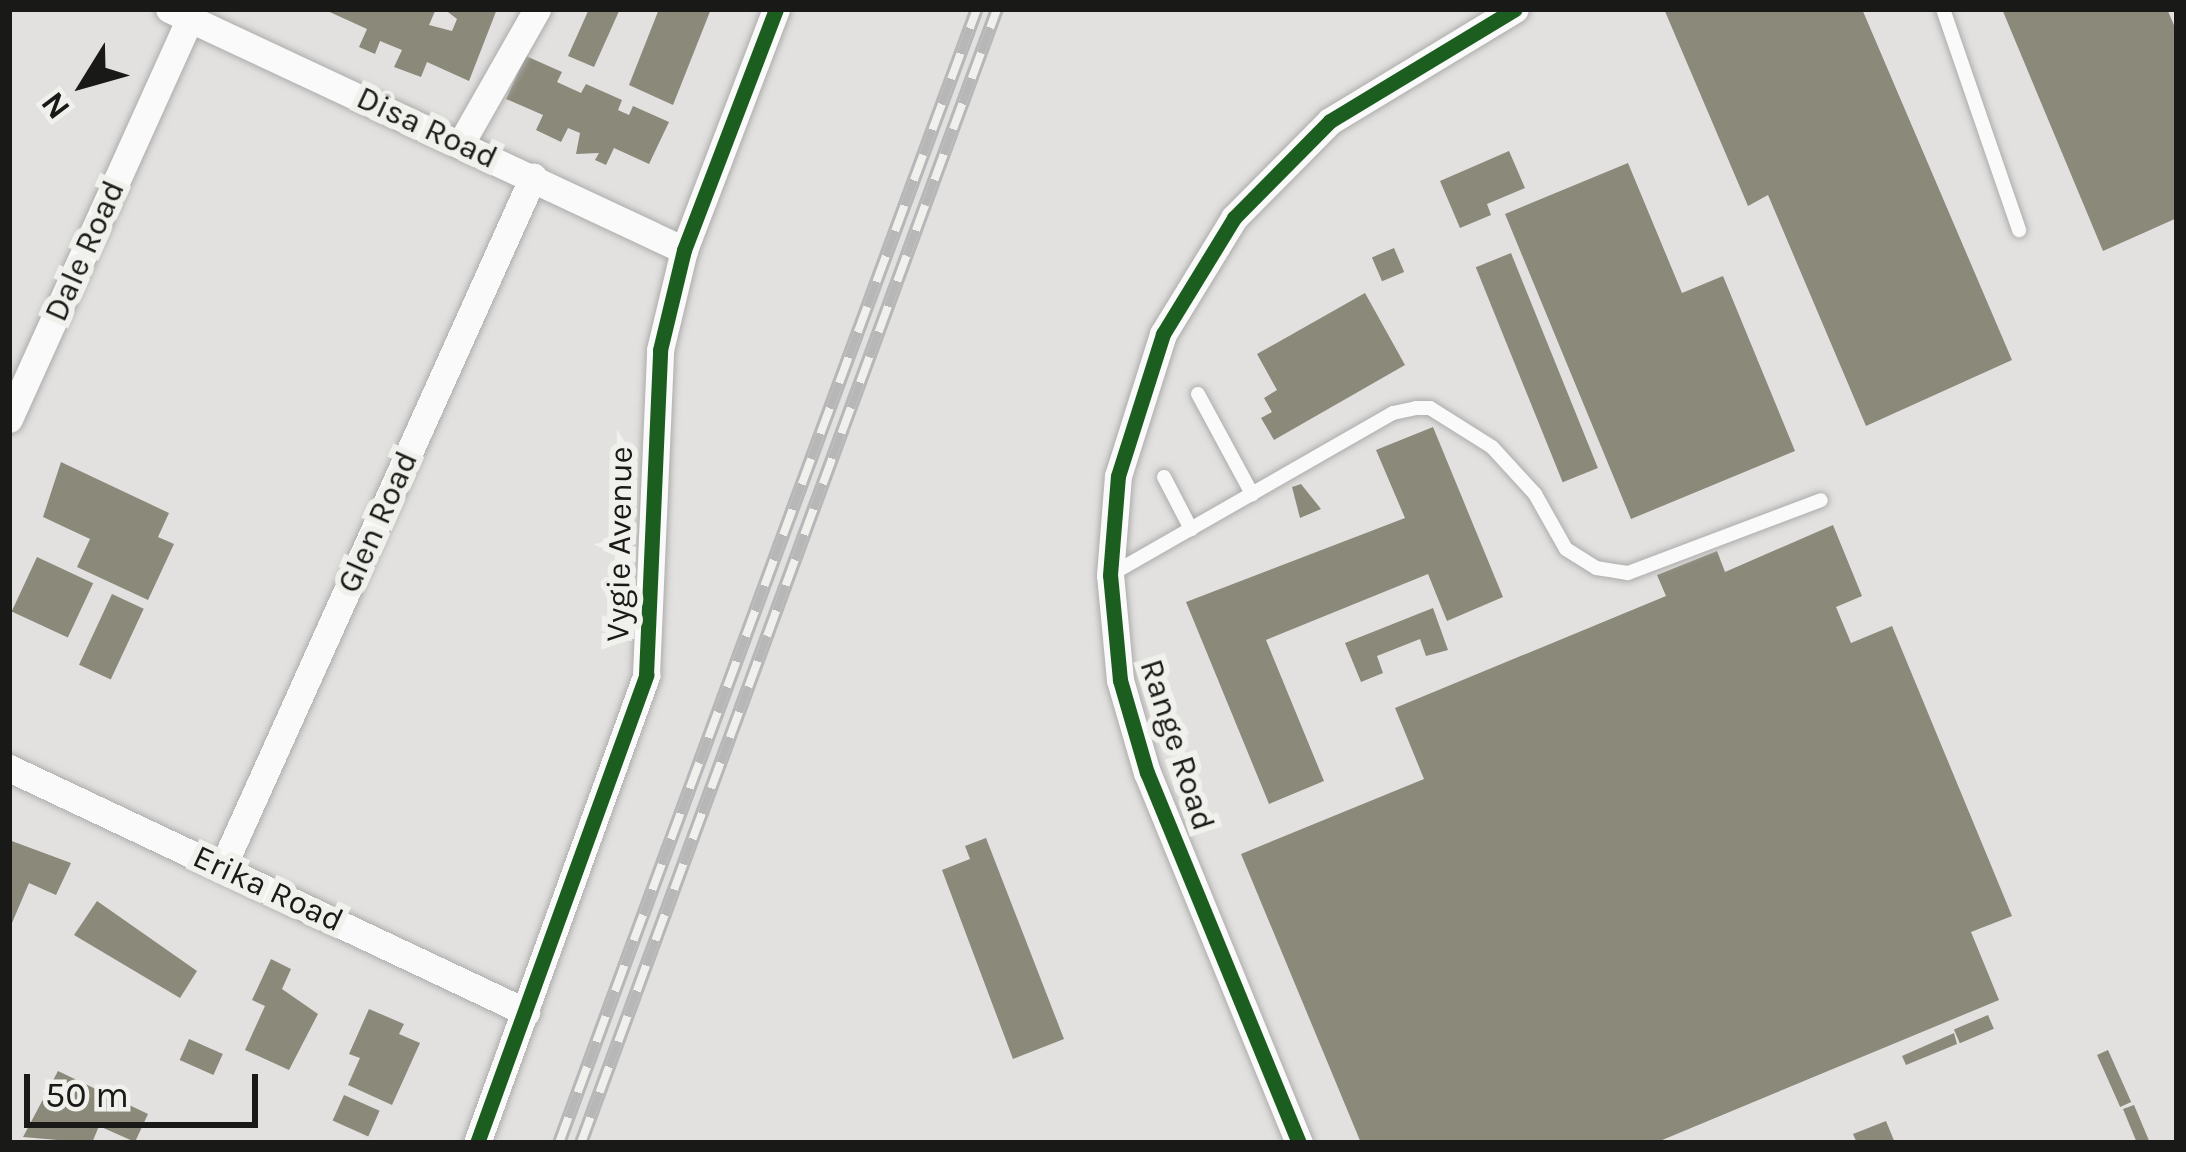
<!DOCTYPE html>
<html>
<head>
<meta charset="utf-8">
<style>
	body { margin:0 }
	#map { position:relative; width:2186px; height:1152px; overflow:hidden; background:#e2e1e0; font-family:Karla,sans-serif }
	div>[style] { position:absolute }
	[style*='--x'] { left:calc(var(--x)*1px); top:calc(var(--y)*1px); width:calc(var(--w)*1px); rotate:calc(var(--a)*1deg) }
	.building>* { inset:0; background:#8b8979; transform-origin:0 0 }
	.roads { filter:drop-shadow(0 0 3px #adacab) drop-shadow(0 0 3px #adacab) }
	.lane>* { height:14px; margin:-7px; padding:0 7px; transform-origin:7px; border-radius:7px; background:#fbfafa }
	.street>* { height:27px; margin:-13.5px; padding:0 13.5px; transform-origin:13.5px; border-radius:13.5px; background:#fbfafa }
	.rail>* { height:14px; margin-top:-7px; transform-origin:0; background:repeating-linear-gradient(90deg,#f0f0ec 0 27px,#b8b7b7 0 54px); box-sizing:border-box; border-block:3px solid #b8b7b7 }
	.cycleway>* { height:15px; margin:-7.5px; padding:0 7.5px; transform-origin:7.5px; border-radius:7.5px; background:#1b5e20 }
	span { translate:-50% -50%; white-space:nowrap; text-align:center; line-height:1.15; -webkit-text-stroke:12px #f0f0ec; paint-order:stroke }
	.street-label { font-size:33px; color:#191918 }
	.frame { position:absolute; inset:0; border:12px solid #191918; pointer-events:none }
	.north { position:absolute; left:24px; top:24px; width:120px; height:120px; -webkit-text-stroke:9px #f0f0ec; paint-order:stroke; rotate:233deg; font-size:33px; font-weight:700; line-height:48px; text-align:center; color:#191918 }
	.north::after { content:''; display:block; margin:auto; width:42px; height:54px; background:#191918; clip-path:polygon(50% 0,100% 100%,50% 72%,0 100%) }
	.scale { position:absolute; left:24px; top:1074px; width:234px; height:54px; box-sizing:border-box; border:6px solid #191918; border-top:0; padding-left:15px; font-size:36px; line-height:42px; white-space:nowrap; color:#191918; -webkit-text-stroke:9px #f0f0ec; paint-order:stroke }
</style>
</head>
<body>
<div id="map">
	<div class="building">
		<i style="clip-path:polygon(323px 9px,436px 9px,429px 25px,452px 31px,457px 19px,444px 9px,497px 9px,469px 81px,427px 62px,421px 77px,394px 67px,402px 50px,380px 41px,375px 54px,359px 47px,367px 29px)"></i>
		<i style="clip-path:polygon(589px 9px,620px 9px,594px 67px,568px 56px)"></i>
		<i style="clip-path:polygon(659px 9px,711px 9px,673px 105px,629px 85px)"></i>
		<i style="clip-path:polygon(1664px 9px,1862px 9px,2012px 360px,1866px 426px,1768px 195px,1748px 206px)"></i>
		<i style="clip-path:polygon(2002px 9px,2167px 9px,2177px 32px,2177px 218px,2103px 251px)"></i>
		<i style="clip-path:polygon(526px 56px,562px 72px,557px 82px,581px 93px,586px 84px,622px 100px,618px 110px,629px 115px,633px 106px,669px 122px,649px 164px,614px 148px,606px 165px,595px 160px,599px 153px,576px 154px,580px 133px,568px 128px,561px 142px,536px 130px,543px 115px,506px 99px)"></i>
		<i style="clip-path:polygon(1509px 151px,1525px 188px,1487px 204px,1491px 215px,1460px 228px,1440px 181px)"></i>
		<i style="clip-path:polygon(1628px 163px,1682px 293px,1723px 276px,1795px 451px,1631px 519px,1505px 214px)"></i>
		<i style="left:1394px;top:248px;width:26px;height:24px;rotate:67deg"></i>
		<i style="left:1511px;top:253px;width:232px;height:38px;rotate:68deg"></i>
		<i style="clip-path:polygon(1365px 293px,1405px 365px,1274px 440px,1261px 418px,1272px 412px,1264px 398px,1277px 390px,1257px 354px)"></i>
		<i style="clip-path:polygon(1433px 427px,1503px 597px,1447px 621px,1428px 574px,1266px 640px,1324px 781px,1269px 804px,1186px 602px,1405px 518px,1376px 450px)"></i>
		<i style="clip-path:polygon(61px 462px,169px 513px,158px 537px,174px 544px,148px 600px,77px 567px,90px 539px,43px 517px)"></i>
		<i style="clip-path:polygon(1301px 484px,1321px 509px,1300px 518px,1292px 487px)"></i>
		<i style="clip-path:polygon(1833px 525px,1862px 596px,1836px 607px,1851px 643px,1892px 626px,2012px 916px,1971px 932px,1999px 1000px,1655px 1143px,1361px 1143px,1241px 854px,1424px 779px,1395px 708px,1666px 596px,1657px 575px,1717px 551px,1725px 572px)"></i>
		<i style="left:37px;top:557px;width:62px;height:60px;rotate:25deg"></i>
		<i style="left:112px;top:594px;width:35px;height:78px;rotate:25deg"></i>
		<i style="clip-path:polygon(1433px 608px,1448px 650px,1426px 656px,1420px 639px,1377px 656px,1383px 673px,1361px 682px,1345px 643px)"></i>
		<i style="clip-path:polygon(986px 838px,1064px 1039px,1013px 1059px,942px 870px,970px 859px,965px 846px)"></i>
		<i style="clip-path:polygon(9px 840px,71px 863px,56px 895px,29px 883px,9px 930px)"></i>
		<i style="clip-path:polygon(97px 901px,197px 971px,180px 998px,74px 935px)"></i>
		<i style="clip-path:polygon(271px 959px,291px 969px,282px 989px,318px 1014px,289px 1070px,245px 1050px,265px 1006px,252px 1000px)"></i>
		<i style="clip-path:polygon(369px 1009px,404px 1024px,399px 1034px,420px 1043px,392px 1105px,348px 1085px,360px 1058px,349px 1054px)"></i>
		<i style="left:1988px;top:1015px;width:15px;height:37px;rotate:67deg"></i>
		<i style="clip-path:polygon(1954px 1033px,1957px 1044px,1906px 1065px,1902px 1056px)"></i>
		<i style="left:189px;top:1039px;width:37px;height:23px;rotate:24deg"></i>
		<i style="left:2108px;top:1050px;width:57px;height:12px;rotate:66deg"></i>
		<i style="clip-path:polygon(58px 1071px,148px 1114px,135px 1142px,99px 1126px,92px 1143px,23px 1137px)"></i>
		<i style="left:344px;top:1095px;width:39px;height:28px;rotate:24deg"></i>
		<i style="clip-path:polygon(2134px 1105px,2150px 1143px,2137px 1143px,2123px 1109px)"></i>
		<i style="clip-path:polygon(1886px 1121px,1895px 1143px,1857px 1143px,1853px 1134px)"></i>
	</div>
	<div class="roads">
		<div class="lane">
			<i style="--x:1943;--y:9;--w:234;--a:71"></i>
			<i style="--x:1198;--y:394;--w:114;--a:61.6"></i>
			<i style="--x:1164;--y:477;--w:59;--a:62.6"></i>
			<i style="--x:1110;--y:575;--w:326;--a:-29.8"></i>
			<i style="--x:1393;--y:413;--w:24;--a:-12"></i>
			<i style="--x:1416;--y:408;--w:14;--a:0"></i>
			<i style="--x:1430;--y:408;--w:73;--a:32.2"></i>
			<i style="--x:1492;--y:447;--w:64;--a:47.5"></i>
			<i style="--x:1535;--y:494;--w:63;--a:60.6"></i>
			<i style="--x:1566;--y:549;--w:36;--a:32"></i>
			<i style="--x:1596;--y:568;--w:32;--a:9"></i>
			<i style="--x:1628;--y:573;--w:206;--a:-20.7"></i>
		</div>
		<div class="street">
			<i style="--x:169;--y:9;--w:569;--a:25.08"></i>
			<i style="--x:461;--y:143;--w:154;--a:-60.4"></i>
			<i style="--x:9;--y:419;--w:440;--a:-65.7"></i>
			<i style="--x:9;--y:768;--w:572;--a:25.27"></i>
			<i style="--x:223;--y:866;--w:756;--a:-65.78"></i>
			<i style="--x:477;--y:1143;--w:498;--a:-70.1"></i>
			<i style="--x:646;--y:675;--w:325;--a:-87.5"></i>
			<i style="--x:660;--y:350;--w:103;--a:-76.5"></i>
			<i style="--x:684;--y:250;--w:258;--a:-69.1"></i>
			<i style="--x:1299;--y:1143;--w:400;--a:-112.3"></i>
			<i style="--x:1147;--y:773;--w:97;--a:-106.2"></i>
			<i style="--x:1120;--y:680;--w:105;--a:-95.4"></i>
			<i style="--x:1110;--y:575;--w:99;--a:-85.4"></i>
			<i style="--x:1118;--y:476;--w:149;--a:-72.4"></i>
			<i style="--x:1163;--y:334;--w:136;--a:-58.5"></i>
			<i style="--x:1234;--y:218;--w:136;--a:-45.3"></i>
			<i style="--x:1330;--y:121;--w:216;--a:-31.2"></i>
		</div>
	</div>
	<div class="rail">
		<i style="--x:559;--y:1143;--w:1209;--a:-69.77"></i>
		<i style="--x:581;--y:1143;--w:1208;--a:-69.85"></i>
	</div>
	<div class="cycleway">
		<i style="--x:477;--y:1143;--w:498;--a:-70.1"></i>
		<i style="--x:646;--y:675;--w:325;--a:-87.5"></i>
		<i style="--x:660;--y:350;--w:103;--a:-76.5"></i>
		<i style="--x:684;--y:250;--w:258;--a:-69.1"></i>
		<i style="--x:1299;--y:1143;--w:400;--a:-112.3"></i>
		<i style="--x:1147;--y:773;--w:97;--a:-106.2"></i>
		<i style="--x:1120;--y:680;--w:105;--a:-95.4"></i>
		<i style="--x:1110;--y:575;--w:99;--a:-85.4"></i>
		<i style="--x:1118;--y:476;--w:149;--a:-72.4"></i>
		<i style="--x:1163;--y:334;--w:136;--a:-58.5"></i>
		<i style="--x:1234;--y:218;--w:136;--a:-45.3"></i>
		<i style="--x:1330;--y:121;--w:216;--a:-31.2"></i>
	</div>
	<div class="street-label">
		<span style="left:427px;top:128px;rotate:25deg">Disa Road</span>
		<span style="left:85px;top:251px;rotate:-66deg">Dale Road</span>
		<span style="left:378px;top:522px;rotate:-66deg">Glen Road</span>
		<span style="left:620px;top:544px;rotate:-89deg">Vygie Avenue</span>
		<span style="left:1177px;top:745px;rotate:72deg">Range Road</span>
		<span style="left:268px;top:889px;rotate:25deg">Erika Road</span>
	</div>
	<div class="frame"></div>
	<div class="north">N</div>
	<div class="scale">50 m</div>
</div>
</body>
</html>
